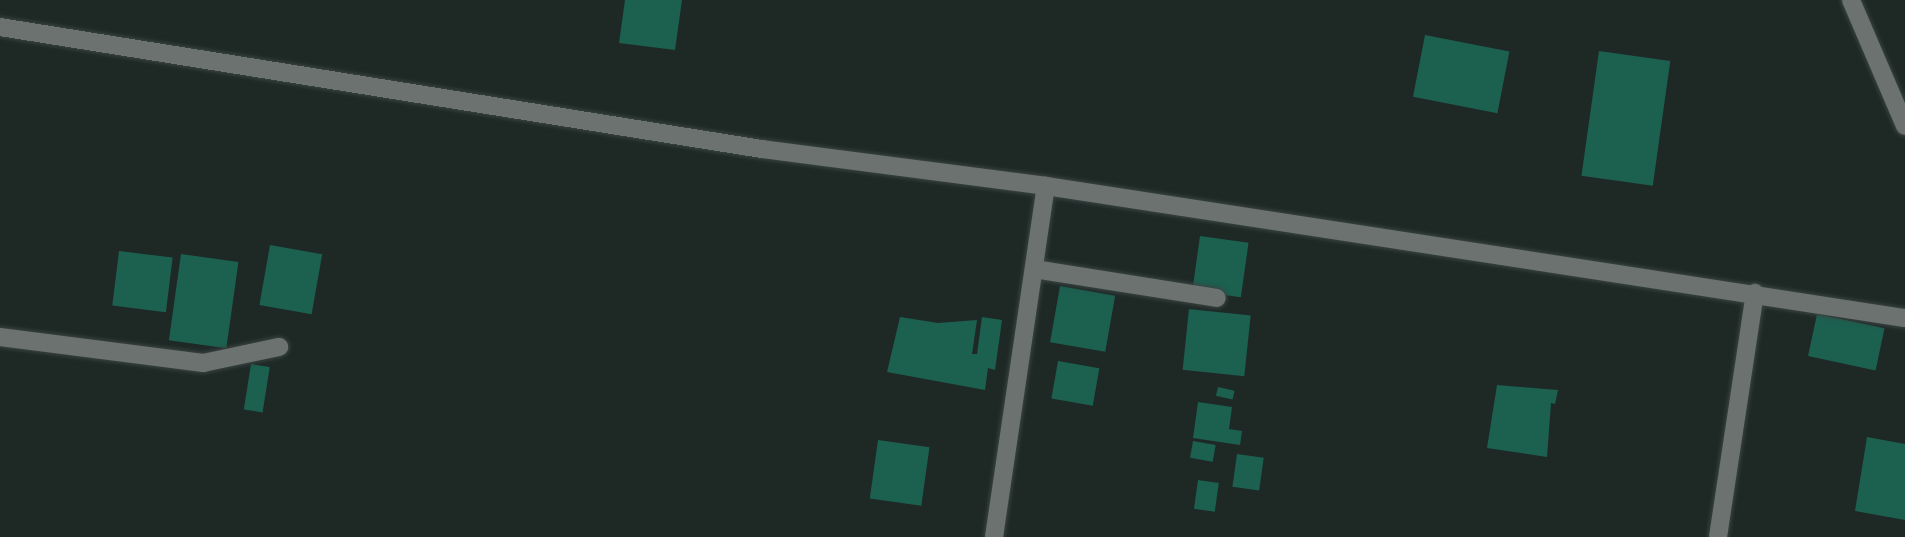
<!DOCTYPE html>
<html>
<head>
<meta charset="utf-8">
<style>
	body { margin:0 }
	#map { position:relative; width:1905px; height:537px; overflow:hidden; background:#1e2926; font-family:"IBM Plex Sans",sans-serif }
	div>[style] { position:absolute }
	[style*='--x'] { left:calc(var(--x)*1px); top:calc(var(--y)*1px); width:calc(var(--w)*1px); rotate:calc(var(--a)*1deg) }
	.building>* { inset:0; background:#1c6050; transform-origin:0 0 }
	.roads { filter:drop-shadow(0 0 2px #3a4441) drop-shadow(0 0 2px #3a4441) }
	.minor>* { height:18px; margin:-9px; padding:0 9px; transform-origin:9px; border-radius:9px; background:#6c7270 }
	span { translate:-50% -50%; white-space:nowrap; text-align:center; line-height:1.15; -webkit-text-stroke:5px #0c110f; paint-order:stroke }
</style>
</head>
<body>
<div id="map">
	<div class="building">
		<i style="clip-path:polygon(625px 0,682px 0,675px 50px,619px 43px)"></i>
		<i style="left:1425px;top:35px;width:86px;height:63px;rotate:11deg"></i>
		<i style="left:1599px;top:51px;width:72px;height:126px;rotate:8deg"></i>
		<i style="left:1200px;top:236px;width:49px;height:55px;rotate:8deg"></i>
		<i style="left:270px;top:245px;width:53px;height:61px;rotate:10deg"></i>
		<i style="left:119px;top:251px;width:54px;height:55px;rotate:7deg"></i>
		<i style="left:181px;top:254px;width:58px;height:87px;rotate:8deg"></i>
		<i style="left:1060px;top:286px;width:56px;height:57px;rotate:10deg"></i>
		<i style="left:1189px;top:309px;width:62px;height:61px;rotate:6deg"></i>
		<i style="left:1817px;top:314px;width:69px;height:43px;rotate:12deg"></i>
		<i style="clip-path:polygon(900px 317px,938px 323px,977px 320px,972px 354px,977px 354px,982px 317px,1002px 320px,995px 370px,988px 368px,985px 390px,887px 372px)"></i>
		<i style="left:1058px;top:361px;width:42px;height:38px;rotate:10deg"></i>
		<i style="left:251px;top:364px;width:19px;height:46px;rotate:9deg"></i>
		<i style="clip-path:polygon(1497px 385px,1558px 390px,1555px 404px,1551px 403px,1547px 457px,1487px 448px)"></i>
		<i style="left:1218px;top:387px;width:17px;height:9px;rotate:13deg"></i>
		<i style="clip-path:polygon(1198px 402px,1232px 407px,1229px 429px,1242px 431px,1240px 445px,1193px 438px)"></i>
		<i style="clip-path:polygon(1867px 437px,1905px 444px,1905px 520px,1855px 511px)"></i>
		<i style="left:878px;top:440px;width:52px;height:59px;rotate:8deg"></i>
		<i style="left:1193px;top:441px;width:23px;height:17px;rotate:10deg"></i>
		<i style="left:1237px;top:454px;width:27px;height:33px;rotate:8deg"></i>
		<i style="left:1198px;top:480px;width:21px;height:29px;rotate:8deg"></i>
	</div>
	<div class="roads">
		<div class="minor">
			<i style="--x:1851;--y:0;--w:137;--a:66.8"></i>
			<i style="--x:0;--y:27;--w:772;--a:9.1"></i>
			<i style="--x:762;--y:149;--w:286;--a:7.4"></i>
			<i style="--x:1046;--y:186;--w:869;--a:8.74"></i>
			<i style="--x:1034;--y:269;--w:185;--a:9"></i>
			<i style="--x:0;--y:337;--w:205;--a:7.3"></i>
			<i style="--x:203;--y:363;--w:78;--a:-11.9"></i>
			<i style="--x:994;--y:537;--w:355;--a:-81.6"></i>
			<i style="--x:1718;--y:537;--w:247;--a:-81.4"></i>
		</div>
	</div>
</div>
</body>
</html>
